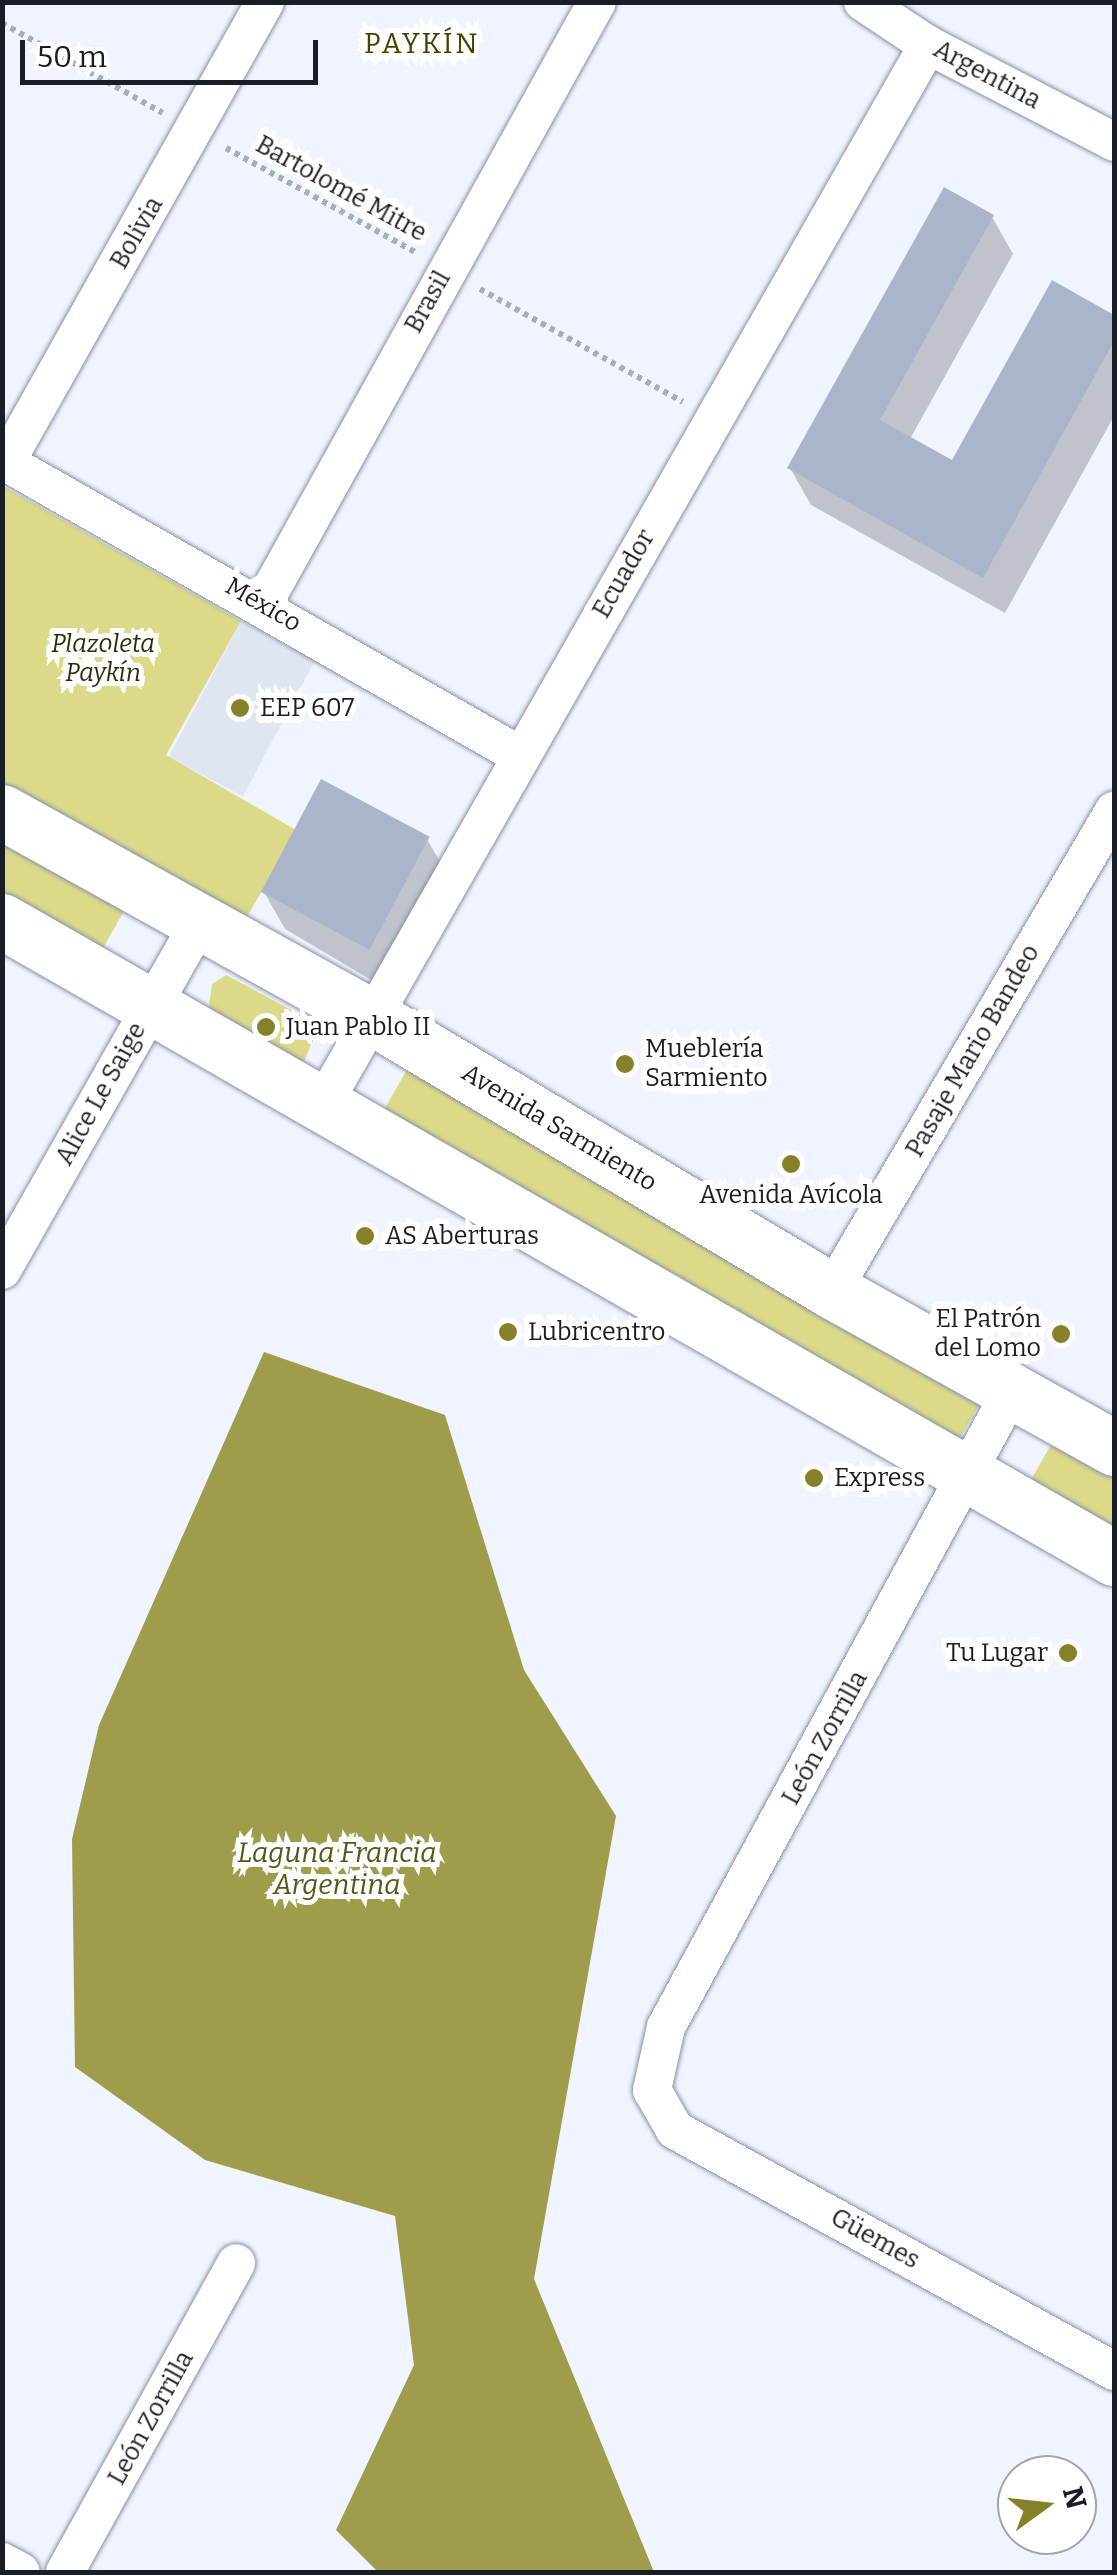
<!DOCTYPE html>
<html>
<head>
<meta charset="utf-8">
<style>
	body { margin:0 }
	#map { position:relative; width:1117px; height:2575px; overflow:hidden; background:#f0f4fe; font-family:Bitter,serif }
	div>[style] { position:absolute }
	[style*='--x'] { left:calc(var(--x)*1px); top:calc(var(--y)*1px); width:calc(var(--w)*1px); rotate:calc(var(--a)*1deg) }
	.built>* { inset:0; background:#e0e6f1; transform-origin:0 0 }
	.green>* { inset:0; background:#dcda89; transform-origin:0 0 }
	.water>* { inset:0; background:#9f9c4c }
	.shadow>* { inset:0; background:#0003 }
	.building>* { inset:0; background:#aab5cb; transform-origin:0 0 }
	.path>* { height:6px; margin-top:-3px; transform-origin:0; background:repeating-linear-gradient(90deg,#a9adb6 0 5px,transparent 0 10px) }
	.roads { filter:drop-shadow(0 0 2px #8690a6) drop-shadow(0 0 2px #8690a6) }
	.minor>* { height:38px; margin:-19px; padding:0 19px; transform-origin:19px; border-radius:19px; background:#fff }
	.primary>* { height:55px; margin:-27.5px; padding:0 27.5px; transform-origin:27.5px; border-radius:27.5px; background:#fff }
	.dots>* { width:28px; height:28px; translate:-50% -50%; box-sizing:border-box; border:5px solid #fff; border-radius:50% }
	span { translate:-50% -50%; white-space:nowrap; text-align:center; line-height:1.15; -webkit-text-stroke:10px #fff; paint-order:stroke }
	.street-label { font-size:25px; color:#191d25 }
	.park-label { font-size:25px; color:#2e2d08; font-style:italic }
	.poi-label { font-size:25px; color:#191d25 }
	.left { translate:0 -50%; text-align:left }
	.right { translate:-100% -50%; text-align:right }
	.neighbourhood-label { font-size:28px; color:#454200; letter-spacing:2.5px }
	.water-label { font-size:28px; color:#575518; font-style:italic }
	.frame { position:absolute; inset:0; border:5px solid #191d25; pointer-events:none }
	.north { position:absolute; left:997px; top:2455px; width:100px; height:100px; box-sizing:border-box; background:#fff; border:2px solid #a3a5a8; border-radius:50%; rotate:75deg; font-size:28px; font-weight:700; line-height:40px; text-align:center; color:#191d25 }
	.north::after { content:''; display:block; margin:auto; width:35px; height:45px; background:#858129; clip-path:polygon(50% 0,100% 100%,50% 72%,0 100%) }
	.scale { position:absolute; left:20px; top:40px; width:298px; height:45px; box-sizing:border-box; border:5px solid #191d25; border-top:0; padding-left:12px; font-size:30px; line-height:35px; white-space:nowrap; color:#191d25; -webkit-text-stroke:8px #fff; paint-order:stroke }
</style>
</head>
<body>
<div id="map">
	<div class="built">
		<i style="left:241px;top:621px;width:84px;height:154px;rotate:28deg"></i>
	</div>
	<div class="green">
		<i style="clip-path:polygon(3px 486px,241px 621px,166px 755px,296px 830px,242px 926px,3px 791px)"></i>
		<i style="clip-path:polygon(2px 836px,129px 902px,102px 950px,3px 895px)"></i>
		<i style="clip-path:polygon(226px 975px,312px 1021px,315px 1036px,304px 1061px,293px 1064px,208px 1013px,212px 984px)"></i>
		<i style="left:408px;top:1068px;width:663px;height:53px;rotate:30deg"></i>
		<i style="clip-path:polygon(1058px 1433px,1114px 1466px,1114px 1533px,1029px 1483px)"></i>
	</div>
	<div class="water">
		<i style="clip-path:polygon(264px 1352px,445px 1415px,524px 1670px,616px 1816px,534px 2279px,654px 2572px,378px 2572px,336px 2530px,414px 2365px,395px 2216px,205px 2160px,75px 2067px,72px 1839px,99px 1725px)"></i>
	</div>
	<div class="shadow">
		<i style="clip-path:polygon(992px 217px,1013px 254px,910px 439px,953px 463px,1053px 283px,1114px 318px,1114px 416px,1005px 613px,811px 505px,790px 468px)"></i>
		<i style="clip-path:polygon(427px 839px,448px 876px,383px 987px,285px 929px,264px 892px)"></i>
	</div>
	<div class="building">
		<i style="clip-path:polygon(944px 187px,994px 215px,880px 420px,952px 460px,1052px 280px,1114px 315px,1114px 341px,983px 578px,787px 468px)"></i>
		<i style="left:321px;top:779px;width:123px;height:128px;rotate:28deg"></i>
	</div>
	<div class="path">
		<i style="--x:2;--y:23;--w:184;--a:29.2"></i>
		<i style="--x:226;--y:148;--w:218;--a:28.8"></i>
		<i style="--x:480;--y:289;--w:232;--a:29.1"></i>
	</div>
	<div class="roads">
		<div class="minor">
			<i style="--x:863;--y:2;--w:78;--a:33.5"></i>
			<i style="--x:928;--y:45;--w:210;--a:27.5"></i>
			<i style="--x:2;--y:460;--w:597;--a:29.7"></i>
			<i style="--x:6;--y:462;--w:528;--a:-60.62"></i>
			<i style="--x:263;--y:604;--w:688;--a:-60.98"></i>
			<i style="--x:323;--y:1104;--w:1220;--a:-60.26"></i>
			<i style="--x:2;--y:1270;--w:403;--a:-60.4"></i>
			<i style="--x:832;--y:1291;--w:557;--a:-59.57"></i>
			<i style="--x:1012;--y:1390;--w:725;--a:118.51"></i>
			<i style="--x:666;--y:2027;--w:65;--a:102.5"></i>
			<i style="--x:652;--y:2090;--w:46;--a:60.1"></i>
			<i style="--x:675;--y:2130;--w:501;--a:28.77"></i>
			<i style="--x:2;--y:2562;--w:21;--a:28"></i>
			<i style="--x:65;--y:2572;--w:353;--a:-61"></i>
		</div>
		<div class="primary">
			<i style="--x:2;--y:812;--w:423;--a:29"></i>
			<i style="--x:372;--y:1017;--w:535;--a:30.78"></i>
			<i style="--x:832;--y:1291;--w:323;--a:29.1"></i>
			<i style="--x:2;--y:921;--w:1282;--a:29.81"></i>
		</div>
	</div>
	<div class="dots">
		<i style="left:240px;top:708px;background:#858129"></i>
		<i style="left:266px;top:1027px;background:#858129"></i>
		<i style="left:625px;top:1064px;background:#858129"></i>
		<i style="left:791px;top:1164px;background:#858129"></i>
		<i style="left:365px;top:1236px;background:#858129"></i>
		<i style="left:508px;top:1332px;background:#858129"></i>
		<i style="left:1061px;top:1334px;background:#858129"></i>
		<i style="left:814px;top:1478px;background:#858129"></i>
		<i style="left:1068px;top:1653px;background:#858129"></i>
	</div>
	<div class="street-label">
		<span style="left:987px;top:75px;rotate:28deg">Argentina</span>
		<span style="left:341px;top:189px;rotate:29deg">Bartolomé Mitre</span>
		<span style="left:137px;top:233px;rotate:-60deg">Bolivia</span>
		<span style="left:428px;top:302px;rotate:-61deg">Brasil</span>
		<span style="left:624px;top:574px;rotate:-60deg">Ecuador</span>
		<span style="left:263px;top:605px;rotate:30deg">México</span>
		<span style="left:973px;top:1051px;rotate:-60deg">Pasaje Mario Bandeo</span>
		<span style="left:101px;top:1094px;rotate:-61deg">Alice Le Saige</span>
		<span style="left:559px;top:1128px;rotate:31deg">Avenida Sarmiento</span>
		<span style="left:825px;top:1738px;rotate:-61deg">León Zorrilla</span>
		<span style="left:875px;top:2239px;rotate:29deg">Güemes</span>
		<span style="left:151px;top:2418px;rotate:-61deg">León Zorrilla</span>
	</div>
	<div class="park-label">
		<span style="left:103px;top:659px">Plazoleta<br>Paykín</span>
	</div>
	<div class="poi-label">
		<span class="left" style="left:260px;top:708px">EEP 607</span>
		<span class="left" style="left:286px;top:1027px">Juan Pablo II</span>
		<span class="left" style="left:645px;top:1064px">Mueblería<br>Sarmiento</span>
		<span style="left:791px;top:1195px">Avenida Avícola</span>
		<span class="left" style="left:385px;top:1236px">AS Aberturas</span>
		<span class="right" style="left:1041px;top:1334px">El Patrón<br>del Lomo</span>
		<span class="left" style="left:528px;top:1332px">Lubricentro</span>
		<span class="left" style="left:834px;top:1478px">Express</span>
		<span class="right" style="left:1048px;top:1653px">Tu Lugar</span>
	</div>
	<div class="neighbourhood-label">
		<span style="left:422px;top:44px">PAYKÍN</span>
	</div>
	<div class="water-label">
		<span style="left:337px;top:1869px">Laguna Francia<br>Argentina</span>
	</div>
	<div class="frame"></div>
	<div class="north">N</div>
	<div class="scale">50 m</div>
</div>
</body>
</html>
